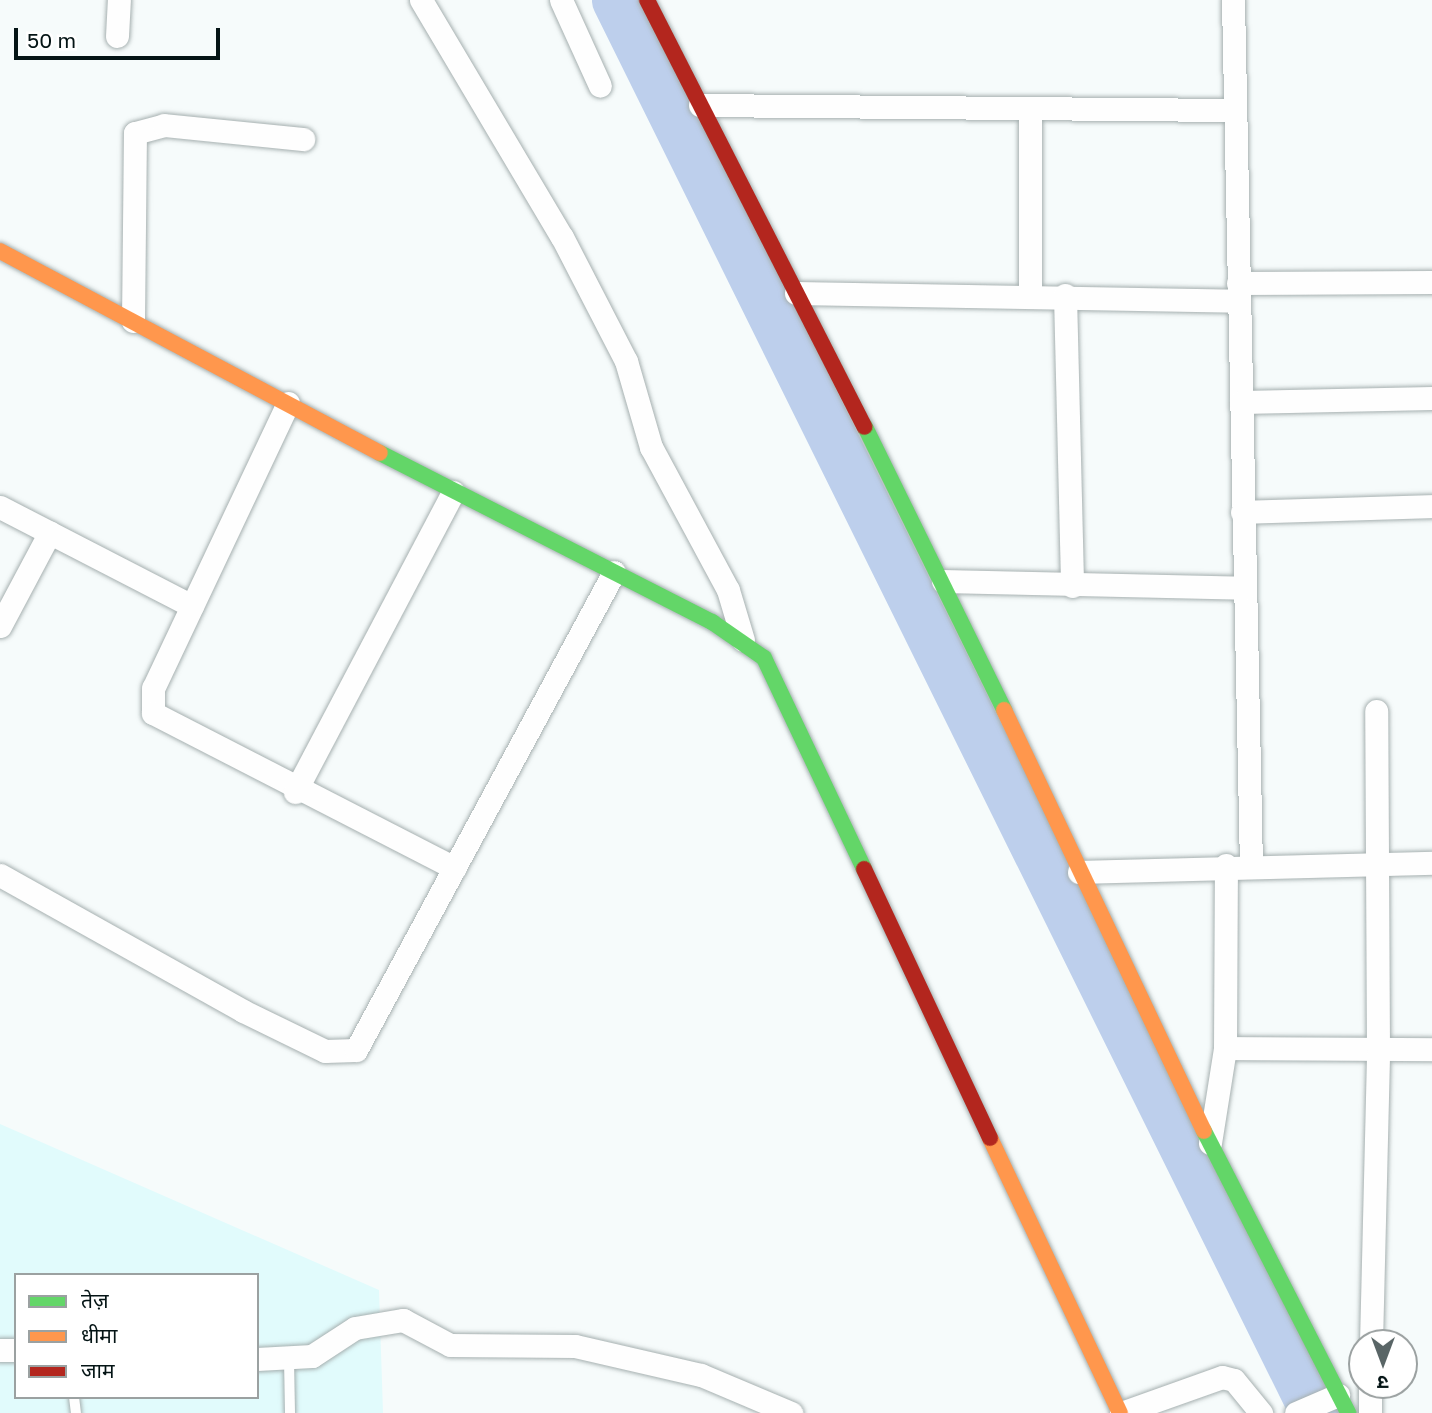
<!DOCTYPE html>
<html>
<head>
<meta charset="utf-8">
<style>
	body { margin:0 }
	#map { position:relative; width:1432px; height:1413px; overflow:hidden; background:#f6fbfb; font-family:"Golos Text","Noto Sans Devanagari",sans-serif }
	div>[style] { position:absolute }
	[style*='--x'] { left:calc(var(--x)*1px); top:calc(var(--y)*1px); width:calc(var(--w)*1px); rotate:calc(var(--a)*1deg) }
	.built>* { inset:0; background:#e1fbfc }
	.river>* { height:49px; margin:-24.5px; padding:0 24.5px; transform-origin:24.5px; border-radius:24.5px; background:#bdcfec }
	.roads { filter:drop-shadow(0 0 2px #a6b0b0) drop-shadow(0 0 2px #a6b0b0) }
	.lane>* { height:10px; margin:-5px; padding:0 5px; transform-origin:5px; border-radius:5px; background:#fefefe }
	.street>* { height:23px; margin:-11.5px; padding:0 11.5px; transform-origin:11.5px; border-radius:11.5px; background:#fefefe }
	.fast>* { height:16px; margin:-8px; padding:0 8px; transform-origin:8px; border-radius:8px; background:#63d668 }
	.slow>* { height:16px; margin:-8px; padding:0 8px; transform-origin:8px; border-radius:8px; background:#ff974d }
	.jam>* { height:16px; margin:-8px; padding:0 8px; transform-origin:8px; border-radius:8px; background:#b3261e }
	span { translate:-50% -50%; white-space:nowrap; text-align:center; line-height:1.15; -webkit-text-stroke:5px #fff; paint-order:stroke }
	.legend { position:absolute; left:14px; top:1273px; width:245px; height:126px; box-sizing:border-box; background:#fff; border:2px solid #9ba1a1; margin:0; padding:9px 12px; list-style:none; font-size:21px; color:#041415 }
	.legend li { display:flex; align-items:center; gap:14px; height:35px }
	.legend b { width:35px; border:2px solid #9ba1a1 }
	.north { position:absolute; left:1348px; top:1329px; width:70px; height:70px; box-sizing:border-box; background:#fff; border:2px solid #9ba1a1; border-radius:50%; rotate:180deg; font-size:19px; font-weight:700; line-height:28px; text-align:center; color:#041415 }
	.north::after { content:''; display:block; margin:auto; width:24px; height:32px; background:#596566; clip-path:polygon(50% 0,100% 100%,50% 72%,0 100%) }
	.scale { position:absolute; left:14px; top:28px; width:206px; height:32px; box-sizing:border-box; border:4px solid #041415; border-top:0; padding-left:9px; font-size:21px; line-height:24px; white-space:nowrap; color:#041415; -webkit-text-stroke:5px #fff; paint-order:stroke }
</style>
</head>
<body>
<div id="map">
	<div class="built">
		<i style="clip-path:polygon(evenodd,0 1124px,379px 1290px,383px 1413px,0 1413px,0 1124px,16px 1275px,257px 1275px,257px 1397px,16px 1397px,16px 1275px)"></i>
	</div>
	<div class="river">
		<i style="--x:616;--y:0;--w:1576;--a:63.68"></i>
	</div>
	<div class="roads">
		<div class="lane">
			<i style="--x:289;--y:1360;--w:53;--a:88.9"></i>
			<i style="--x:74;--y:1397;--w:16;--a:83"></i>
		</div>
		<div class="street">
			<i style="--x:421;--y:0;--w:276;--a:59.3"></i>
			<i style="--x:562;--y:237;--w:140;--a:62.7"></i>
			<i style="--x:626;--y:361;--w:90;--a:73.8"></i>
			<i style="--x:651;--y:447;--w:162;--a:61.7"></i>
			<i style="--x:728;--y:590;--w:52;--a:73.3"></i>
			<i style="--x:561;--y:0;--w:94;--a:65.6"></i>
			<i style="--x:1233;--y:0;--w:864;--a:88.81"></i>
			<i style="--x:117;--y:36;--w:36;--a:-87"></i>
			<i style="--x:700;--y:105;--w:535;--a:0.54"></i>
			<i style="--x:1030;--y:108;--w:187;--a:90"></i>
			<i style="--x:1238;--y:283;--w:194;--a:-0.3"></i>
			<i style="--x:796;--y:293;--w:442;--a:1"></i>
			<i style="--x:1065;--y:295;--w:291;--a:88.6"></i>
			<i style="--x:133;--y:321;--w:188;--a:-89.4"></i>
			<i style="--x:135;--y:133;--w:30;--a:-15"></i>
			<i style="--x:164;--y:125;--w:140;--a:5.8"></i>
			<i style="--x:1241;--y:402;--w:191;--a:-1.2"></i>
			<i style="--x:288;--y:403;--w:315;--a:115.3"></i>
			<i style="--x:153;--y:688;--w:25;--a:90"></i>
			<i style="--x:153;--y:713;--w:339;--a:27.2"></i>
			<i style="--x:0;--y:507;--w:216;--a:27.3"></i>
			<i style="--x:1242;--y:512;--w:190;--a:-1.8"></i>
			<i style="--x:943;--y:581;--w:301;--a:1.3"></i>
			<i style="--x:0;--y:626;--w:106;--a:-62"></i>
			<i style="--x:295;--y:792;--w:339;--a:-62.2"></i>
			<i style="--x:1079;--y:872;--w:353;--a:-1.5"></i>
			<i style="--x:0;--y:875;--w:278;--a:29.2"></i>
			<i style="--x:243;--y:1011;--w:91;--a:26"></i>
			<i style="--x:325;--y:1051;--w:31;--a:-2"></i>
			<i style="--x:356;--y:1050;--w:543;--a:-61.64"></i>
			<i style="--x:1225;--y:1048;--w:207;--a:0.3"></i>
			<i style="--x:1210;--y:1143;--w:96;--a:-81"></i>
			<i style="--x:1225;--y:1048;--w:183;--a:-89.7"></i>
			<i style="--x:1371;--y:1343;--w:294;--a:-88.6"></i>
			<i style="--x:1378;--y:1049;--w:338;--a:-90.3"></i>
			<i style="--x:0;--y:1350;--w:16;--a:0"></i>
			<i style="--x:257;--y:1359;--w:55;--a:-3.1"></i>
			<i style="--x:312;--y:1356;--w:51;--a:-33.1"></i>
			<i style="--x:355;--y:1328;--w:49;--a:-9.5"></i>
			<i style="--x:403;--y:1320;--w:53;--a:28"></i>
			<i style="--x:450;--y:1345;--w:125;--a:0.5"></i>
			<i style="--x:575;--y:1346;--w:129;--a:13"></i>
			<i style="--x:701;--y:1375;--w:98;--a:22.9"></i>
			<i style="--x:1121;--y:1413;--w:107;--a:-19.6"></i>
			<i style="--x:1222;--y:1377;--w:12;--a:14"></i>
			<i style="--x:1234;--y:1380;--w:43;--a:50.7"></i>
			<i style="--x:1296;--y:1413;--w:46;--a:-23.2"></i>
			<i style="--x:1370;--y:1413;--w:28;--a:-90"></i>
		</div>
		<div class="fast">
			<i style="--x:865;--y:427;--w:315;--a:63.8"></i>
			<i style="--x:380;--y:453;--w:373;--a:27"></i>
			<i style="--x:712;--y:622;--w:63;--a:34.7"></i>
			<i style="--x:764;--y:658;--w:233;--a:64.6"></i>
			<i style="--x:1204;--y:1131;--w:317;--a:62.9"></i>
		</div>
		<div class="slow">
			<i style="--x:0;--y:251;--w:430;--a:28"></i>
			<i style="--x:1004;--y:710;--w:466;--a:64.6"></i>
			<i style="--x:990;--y:1138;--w:304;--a:64.7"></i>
		</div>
		<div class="jam">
			<i style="--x:647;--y:0;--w:479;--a:63"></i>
			<i style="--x:864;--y:869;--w:297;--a:64.9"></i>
		</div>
	</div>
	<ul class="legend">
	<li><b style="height:9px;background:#63d668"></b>तेज़</li>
	<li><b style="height:9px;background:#ff974d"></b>धीमा</li>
	<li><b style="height:9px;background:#b3261e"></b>जाम</li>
	</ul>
	<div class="north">उ</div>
	<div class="scale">50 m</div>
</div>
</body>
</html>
